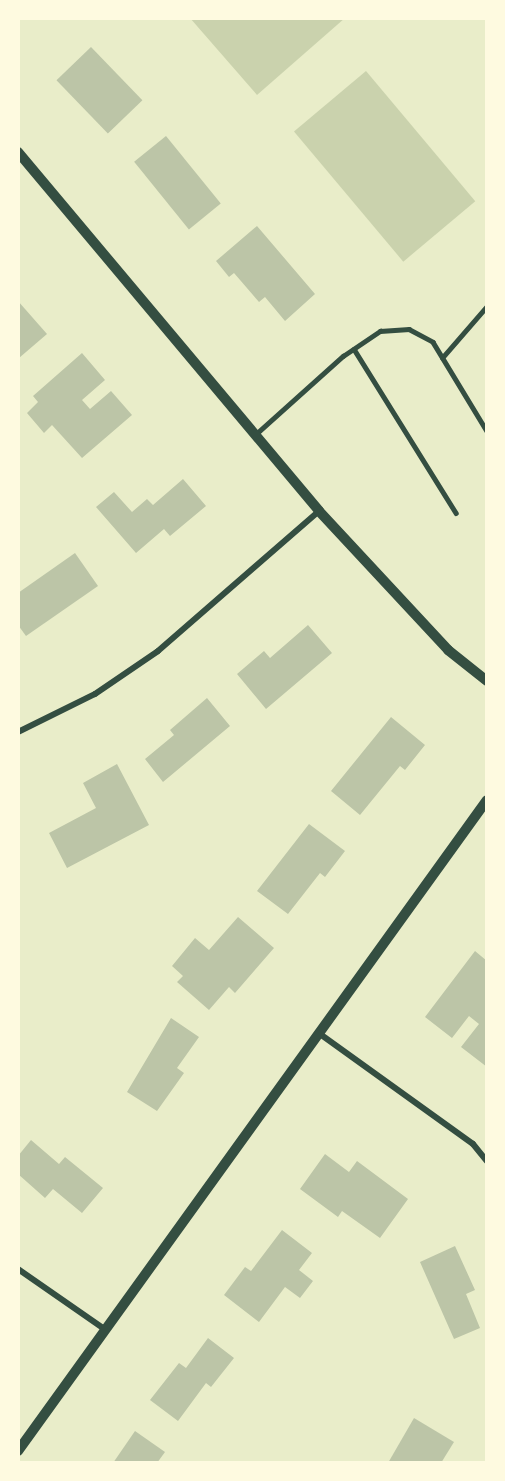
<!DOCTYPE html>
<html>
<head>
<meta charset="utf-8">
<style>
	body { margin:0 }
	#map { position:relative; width:505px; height:1481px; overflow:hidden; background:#e9edc9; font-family:Merriweather,serif }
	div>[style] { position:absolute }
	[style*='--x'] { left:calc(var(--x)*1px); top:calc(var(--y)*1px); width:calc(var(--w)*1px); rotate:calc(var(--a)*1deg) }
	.green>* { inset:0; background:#cad2ad; transform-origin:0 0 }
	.building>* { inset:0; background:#bcc5a7; transform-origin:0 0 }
	.service>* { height:4.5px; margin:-2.25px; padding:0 2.25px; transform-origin:2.25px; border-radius:2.25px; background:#344e41 }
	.minor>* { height:6px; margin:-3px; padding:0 3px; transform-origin:3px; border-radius:3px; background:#344e41 }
	.tertiary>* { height:10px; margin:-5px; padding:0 5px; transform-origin:5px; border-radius:5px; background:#344e41 }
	span { translate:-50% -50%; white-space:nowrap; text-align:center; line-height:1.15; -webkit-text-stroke:5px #fefae0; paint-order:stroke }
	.frame { position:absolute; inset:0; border:20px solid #fefae0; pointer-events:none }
</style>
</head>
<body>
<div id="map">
	<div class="green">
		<i style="clip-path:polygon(190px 18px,345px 18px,257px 95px)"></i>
		<i style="left:366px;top:71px;width:170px;height:94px;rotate:50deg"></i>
	</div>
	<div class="building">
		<i style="left:91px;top:47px;width:74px;height:48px;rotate:46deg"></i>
		<i style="left:166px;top:136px;width:87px;height:41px;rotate:51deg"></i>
		<i style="clip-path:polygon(257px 226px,315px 294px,285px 321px,265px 297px,259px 302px,234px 273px,229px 277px,216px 261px)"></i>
		<i style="clip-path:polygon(18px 301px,47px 334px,19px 358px,18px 357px)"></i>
		<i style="clip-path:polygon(82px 353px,105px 380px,82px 400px,90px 409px,111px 391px,132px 415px,82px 458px,52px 425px,44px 433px,27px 413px,38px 402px,33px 396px)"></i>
		<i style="clip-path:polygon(183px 479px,206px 506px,170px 536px,164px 529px,136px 553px,96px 507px,114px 492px,132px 512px,147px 499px,153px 505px)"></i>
		<i style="clip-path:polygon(75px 553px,98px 586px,26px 636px,18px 625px,18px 593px)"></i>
		<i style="clip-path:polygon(308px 625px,332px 653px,266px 709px,237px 674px,264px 651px,270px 658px)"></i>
		<i style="clip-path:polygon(207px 698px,230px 726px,163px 782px,145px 759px,174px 735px,170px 730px)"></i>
		<i style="clip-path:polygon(391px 717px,425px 745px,405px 770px,400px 766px,360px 815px,331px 791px)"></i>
		<i style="clip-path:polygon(117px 764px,149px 825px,67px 868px,49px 833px,96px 808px,83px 783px)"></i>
		<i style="clip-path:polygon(309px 824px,345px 851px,325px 877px,320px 873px,288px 914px,257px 891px)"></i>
		<i style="clip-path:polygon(238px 917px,274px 948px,235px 993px,229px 987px,209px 1010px,177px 982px,183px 976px,172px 966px,195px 938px,209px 950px)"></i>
		<i style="clip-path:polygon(475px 951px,487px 961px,487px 1067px,461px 1047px,479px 1024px,469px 1016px,452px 1038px,425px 1017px)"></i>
		<i style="clip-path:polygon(171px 1018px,199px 1037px,177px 1068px,184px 1073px,157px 1111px,127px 1092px)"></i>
		<i style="clip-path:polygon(31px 1140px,59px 1164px,65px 1157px,103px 1188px,82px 1213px,53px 1189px,45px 1198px,18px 1174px,18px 1156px)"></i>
		<i style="clip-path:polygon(325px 1154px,349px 1172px,357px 1161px,408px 1199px,380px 1238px,342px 1211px,338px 1217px,300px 1189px)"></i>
		<i style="clip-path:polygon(282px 1230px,312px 1253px,299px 1270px,313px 1281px,300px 1298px,285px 1287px,259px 1322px,224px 1295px,245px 1267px,251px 1271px)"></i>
		<i style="clip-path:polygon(455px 1246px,475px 1290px,466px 1294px,480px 1328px,454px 1339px,420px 1262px)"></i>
		<i style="clip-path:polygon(208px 1338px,234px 1358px,211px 1387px,206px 1383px,178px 1421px,150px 1400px,179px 1363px,186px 1368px)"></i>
		<i style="clip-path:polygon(414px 1418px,454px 1442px,441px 1463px,388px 1463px)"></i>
		<i style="clip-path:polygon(135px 1431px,165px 1452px,157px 1463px,113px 1463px)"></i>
	</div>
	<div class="service">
		<i style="--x:354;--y:349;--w:193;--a:58.1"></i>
		<i style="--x:442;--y:358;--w:69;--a:-49.1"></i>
		<i style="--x:256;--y:434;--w:117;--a:-41.9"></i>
		<i style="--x:343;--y:356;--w:45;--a:-34"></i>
		<i style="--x:380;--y:331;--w:29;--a:-4"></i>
		<i style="--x:409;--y:329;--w:27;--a:28"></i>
		<i style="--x:433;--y:342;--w:104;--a:58.8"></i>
	</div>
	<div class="minor">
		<i style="--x:18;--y:732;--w:86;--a:-26.3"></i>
		<i style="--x:95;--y:694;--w:76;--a:-34.3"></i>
		<i style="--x:158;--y:651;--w:213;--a:-41"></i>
		<i style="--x:320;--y:1034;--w:188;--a:35.7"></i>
		<i style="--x:473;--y:1144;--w:22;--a:51"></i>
		<i style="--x:18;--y:1269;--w:103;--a:34.8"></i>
	</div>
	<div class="tertiary">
		<i style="--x:18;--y:152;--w:468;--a:50"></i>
		<i style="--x:319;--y:511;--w:190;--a:47.1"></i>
		<i style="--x:448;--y:650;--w:50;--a:38.5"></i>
		<i style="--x:18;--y:1451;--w:802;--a:-54.23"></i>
	</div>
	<div class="frame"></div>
</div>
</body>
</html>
